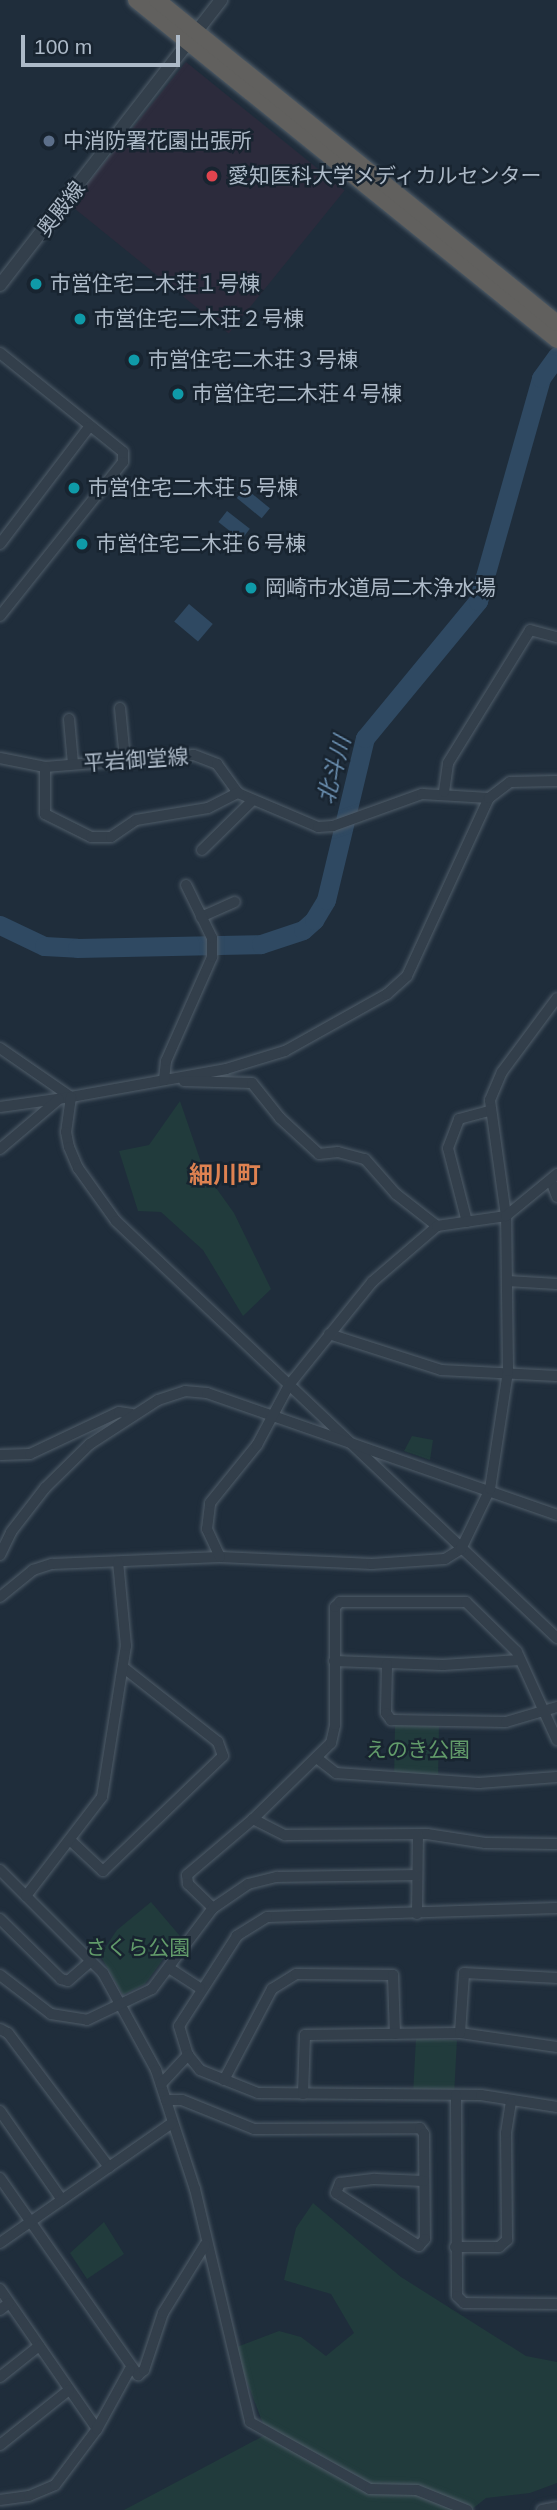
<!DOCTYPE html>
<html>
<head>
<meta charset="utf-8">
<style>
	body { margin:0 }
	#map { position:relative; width:557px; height:2510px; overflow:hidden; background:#1f2d3b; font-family:Helvetica,"Noto Sans JP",sans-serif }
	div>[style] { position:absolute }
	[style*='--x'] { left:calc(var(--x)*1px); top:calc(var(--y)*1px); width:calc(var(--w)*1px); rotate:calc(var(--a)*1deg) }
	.medical>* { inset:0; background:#2c2b3c; transform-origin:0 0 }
	.green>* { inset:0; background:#213b3c; transform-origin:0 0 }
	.water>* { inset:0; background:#2f4962; transform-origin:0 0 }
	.river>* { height:19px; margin:-9.5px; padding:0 9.5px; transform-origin:9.5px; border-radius:9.5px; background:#2f4962 }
	.roads { filter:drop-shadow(0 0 2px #505d69) drop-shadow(0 0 2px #505d69) }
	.minor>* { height:10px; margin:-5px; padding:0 5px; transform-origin:5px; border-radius:5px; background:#333f4b }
	.tertiary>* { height:12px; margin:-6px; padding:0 6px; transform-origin:6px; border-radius:6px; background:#333f4b }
	.trunk>* { height:16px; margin:-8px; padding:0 8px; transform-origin:8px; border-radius:8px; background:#61605e }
	.dots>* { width:19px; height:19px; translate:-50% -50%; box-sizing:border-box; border:4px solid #182430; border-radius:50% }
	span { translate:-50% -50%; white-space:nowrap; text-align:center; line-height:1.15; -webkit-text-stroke:5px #182430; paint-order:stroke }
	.poi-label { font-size:21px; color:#adbac8 }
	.left { translate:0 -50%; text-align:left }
	.street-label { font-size:21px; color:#adbac8 }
	.park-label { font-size:21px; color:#629b6a }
	.water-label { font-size:23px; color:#6a8eaf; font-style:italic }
	.quarter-label { font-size:24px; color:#de8251; font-weight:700 }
	.scale { position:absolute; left:21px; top:35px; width:159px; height:32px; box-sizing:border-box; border:4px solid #adbac8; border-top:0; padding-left:9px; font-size:21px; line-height:24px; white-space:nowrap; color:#adbac8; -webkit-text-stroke:5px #182430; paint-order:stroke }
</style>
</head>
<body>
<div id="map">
	<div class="medical">
		<i style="left:186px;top:62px;width:204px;height:184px;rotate:39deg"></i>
	</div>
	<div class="green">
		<i style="clip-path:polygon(180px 1101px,204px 1171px,234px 1213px,271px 1289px,243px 1316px,203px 1250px,161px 1212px,138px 1211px,119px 1151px,149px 1145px)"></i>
		<i style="clip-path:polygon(412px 1436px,433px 1440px,430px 1460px,404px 1451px)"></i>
		<i style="left:395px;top:1725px;width:44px;height:50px;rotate:1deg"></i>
		<i style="clip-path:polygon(151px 1902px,180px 1936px,145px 1984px,123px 1995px,100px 1955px,117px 1930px)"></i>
		<i style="left:416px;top:2038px;width:41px;height:54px;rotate:3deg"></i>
		<i style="clip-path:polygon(313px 2203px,401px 2277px,526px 2356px,557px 2362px,557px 2483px,530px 2493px,486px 2498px,471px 2510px,124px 2510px,267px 2434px,234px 2348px,279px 2331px,301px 2337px,326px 2356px,354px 2333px,331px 2294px,284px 2280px,296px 2228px)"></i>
		<i style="clip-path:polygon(104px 2222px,124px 2254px,87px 2279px,70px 2253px)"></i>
	</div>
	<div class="water">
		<i style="left:245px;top:488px;width:32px;height:13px;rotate:39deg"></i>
		<i style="left:227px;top:511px;width:29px;height:14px;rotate:38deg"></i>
		<i style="left:189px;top:604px;width:31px;height:23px;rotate:40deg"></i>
	</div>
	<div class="river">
		<i style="--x:0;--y:925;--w:49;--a:25.5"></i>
		<i style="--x:44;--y:946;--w:33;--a:3"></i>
		<i style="--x:77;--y:948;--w:184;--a:-1.2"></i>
		<i style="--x:261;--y:944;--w:44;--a:-18.4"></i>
		<i style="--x:303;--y:930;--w:15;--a:-42"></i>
		<i style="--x:314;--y:920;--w:23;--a:-59"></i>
		<i style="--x:326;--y:900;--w:167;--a:-76.5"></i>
		<i style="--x:365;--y:738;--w:178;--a:-50.5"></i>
		<i style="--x:478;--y:601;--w:232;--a:-74.2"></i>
		<i style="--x:541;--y:378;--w:27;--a:-54"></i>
	</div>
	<div class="roads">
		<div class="minor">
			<i style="--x:0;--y:353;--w:158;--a:38.8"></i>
			<i style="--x:123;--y:452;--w:10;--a:90"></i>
			<i style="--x:123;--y:462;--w:197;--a:128.6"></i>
			<i style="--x:0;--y:544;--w:147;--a:-52.7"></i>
			<i style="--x:120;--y:708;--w:51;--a:84.4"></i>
			<i style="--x:69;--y:719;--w:45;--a:84.9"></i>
			<i style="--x:0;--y:758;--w:46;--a:11.3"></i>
			<i style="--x:45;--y:767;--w:149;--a:-4.6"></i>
			<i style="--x:194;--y:755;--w:25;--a:21"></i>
			<i style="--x:217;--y:764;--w:36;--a:54"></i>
			<i style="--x:238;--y:793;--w:87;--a:23"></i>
			<i style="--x:318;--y:827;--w:15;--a:-4"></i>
			<i style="--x:333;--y:826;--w:95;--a:-19.8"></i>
			<i style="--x:422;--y:794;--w:67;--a:3.4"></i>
			<i style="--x:45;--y:767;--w:47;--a:90"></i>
			<i style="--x:45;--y:814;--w:51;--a:26.6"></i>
			<i style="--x:91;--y:837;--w:20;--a:0"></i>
			<i style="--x:111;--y:837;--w:30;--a:-34"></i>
			<i style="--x:136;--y:820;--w:73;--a:-9.5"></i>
			<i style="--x:208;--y:808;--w:34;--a:-27"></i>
			<i style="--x:444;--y:792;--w:29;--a:-82"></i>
			<i style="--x:448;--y:763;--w:156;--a:-58.3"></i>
			<i style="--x:530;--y:630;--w:28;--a:15"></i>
			<i style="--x:202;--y:850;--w:70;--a:-44.4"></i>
			<i style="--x:201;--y:917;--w:37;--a:-24"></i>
			<i style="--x:0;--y:1048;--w:86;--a:34.6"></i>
			<i style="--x:71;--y:1097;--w:158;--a:-10.2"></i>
			<i style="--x:226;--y:1069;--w:62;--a:-17"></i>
			<i style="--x:285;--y:1051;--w:117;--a:-29.2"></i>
			<i style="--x:387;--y:994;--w:27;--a:-42"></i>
			<i style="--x:407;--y:976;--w:196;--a:-65.3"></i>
			<i style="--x:489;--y:798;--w:26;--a:-37"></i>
			<i style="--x:510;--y:782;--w:47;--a:-1.2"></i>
			<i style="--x:164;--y:1080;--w:19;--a:-84"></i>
			<i style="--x:166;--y:1061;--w:114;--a:-66.1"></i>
			<i style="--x:212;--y:957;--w:19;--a:-90"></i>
			<i style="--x:212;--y:938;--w:59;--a:-116.1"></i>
			<i style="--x:184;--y:1081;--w:68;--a:1.7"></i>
			<i style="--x:252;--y:1083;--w:45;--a:51.3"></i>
			<i style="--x:280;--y:1118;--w:53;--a:42.7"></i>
			<i style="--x:319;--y:1154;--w:19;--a:-6"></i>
			<i style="--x:338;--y:1152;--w:28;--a:15"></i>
			<i style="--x:365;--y:1159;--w:47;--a:48.5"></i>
			<i style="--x:396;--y:1194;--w:52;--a:38"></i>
			<i style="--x:0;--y:1107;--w:72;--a:-8"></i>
			<i style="--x:71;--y:1097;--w:35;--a:98"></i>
			<i style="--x:66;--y:1132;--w:15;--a:79"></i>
			<i style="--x:69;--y:1147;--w:23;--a:67"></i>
			<i style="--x:78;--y:1168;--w:65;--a:54.4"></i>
			<i style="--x:116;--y:1221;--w:607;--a:43.4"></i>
			<i style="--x:0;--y:1149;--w:77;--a:-40.3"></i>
			<i style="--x:551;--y:1181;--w:17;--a:69"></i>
			<i style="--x:467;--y:1222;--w:76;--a:-104.4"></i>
			<i style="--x:448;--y:1148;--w:31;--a:-69"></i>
			<i style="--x:459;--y:1119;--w:31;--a:-15"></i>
			<i style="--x:507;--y:1281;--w:50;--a:3.4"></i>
			<i style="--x:329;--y:1334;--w:118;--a:17.8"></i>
			<i style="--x:441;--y:1370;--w:116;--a:3"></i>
			<i style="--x:0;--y:1455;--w:30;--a:-2"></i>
			<i style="--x:30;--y:1454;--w:98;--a:-25.3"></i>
			<i style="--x:119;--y:1412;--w:13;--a:9"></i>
			<i style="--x:0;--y:1555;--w:25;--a:-64"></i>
			<i style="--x:11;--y:1532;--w:56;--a:-52.3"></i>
			<i style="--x:45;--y:1488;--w:63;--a:-44.4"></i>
			<i style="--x:90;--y:1444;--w:81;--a:-32.9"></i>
			<i style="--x:158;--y:1400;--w:28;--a:-18"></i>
			<i style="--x:185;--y:1391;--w:22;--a:5"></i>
			<i style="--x:207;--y:1393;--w:371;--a:19.2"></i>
			<i style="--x:220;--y:1557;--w:152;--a:2.6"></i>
			<i style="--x:372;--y:1564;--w:73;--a:-3.9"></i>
			<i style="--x:445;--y:1559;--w:19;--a:-32"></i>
			<i style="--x:461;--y:1549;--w:67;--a:-64.2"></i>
			<i style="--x:490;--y:1489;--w:119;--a:-81.3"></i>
			<i style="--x:508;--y:1371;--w:155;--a:-90.7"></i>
			<i style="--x:506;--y:1216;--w:117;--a:-97.9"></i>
			<i style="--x:490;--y:1100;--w:30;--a:-67"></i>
			<i style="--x:502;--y:1072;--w:92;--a:-53.4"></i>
			<i style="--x:0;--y:1597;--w:43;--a:-39.3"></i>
			<i style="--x:33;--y:1570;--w:20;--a:-18"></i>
			<i style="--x:52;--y:1564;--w:168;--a:-2.4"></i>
			<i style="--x:220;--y:1557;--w:31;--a:-115"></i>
			<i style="--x:207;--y:1529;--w:26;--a:-83"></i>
			<i style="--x:210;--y:1503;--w:75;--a:-51"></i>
			<i style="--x:257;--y:1445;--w:68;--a:-61.9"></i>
			<i style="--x:289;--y:1385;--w:132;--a:-51.1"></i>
			<i style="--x:372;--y:1282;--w:86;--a:-40.7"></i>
			<i style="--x:437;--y:1226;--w:70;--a:-8.2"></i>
			<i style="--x:506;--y:1216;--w:66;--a:-39.5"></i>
			<i style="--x:334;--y:1661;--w:109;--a:2.1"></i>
			<i style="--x:443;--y:1665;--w:77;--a:-3.7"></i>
			<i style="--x:387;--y:1664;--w:49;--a:91.2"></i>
			<i style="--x:386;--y:1713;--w:9;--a:54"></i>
			<i style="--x:391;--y:1720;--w:115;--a:1"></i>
			<i style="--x:506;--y:1722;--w:53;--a:-16.4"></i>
			<i style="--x:318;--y:1759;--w:23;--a:38"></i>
			<i style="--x:336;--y:1773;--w:143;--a:4"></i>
			<i style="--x:479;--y:1783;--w:78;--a:-4.4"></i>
			<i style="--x:253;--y:1819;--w:36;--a:27"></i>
			<i style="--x:285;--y:1835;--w:142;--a:-0.4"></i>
			<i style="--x:427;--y:1834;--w:59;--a:8.8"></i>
			<i style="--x:485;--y:1843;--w:72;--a:0.8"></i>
			<i style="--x:71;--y:1841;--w:44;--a:43.2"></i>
			<i style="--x:103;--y:1871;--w:166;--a:-43.8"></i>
			<i style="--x:223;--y:1756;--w:15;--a:-110"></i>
			<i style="--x:218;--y:1742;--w:120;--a:-141.8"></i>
			<i style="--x:0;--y:1870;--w:146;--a:45"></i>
			<i style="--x:103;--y:1973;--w:111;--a:61.3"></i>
			<i style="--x:156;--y:2070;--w:125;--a:71.9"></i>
			<i style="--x:195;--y:2189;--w:239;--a:76.7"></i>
			<i style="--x:250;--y:2422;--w:137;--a:29.2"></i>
			<i style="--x:370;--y:2489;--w:47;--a:1.2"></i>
			<i style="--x:417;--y:2490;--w:54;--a:21.8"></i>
			<i style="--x:26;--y:1896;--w:125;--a:-52.5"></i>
			<i style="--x:102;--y:1797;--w:153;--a:-81"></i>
			<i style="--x:126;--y:1646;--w:84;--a:-95.4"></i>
			<i style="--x:213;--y:1908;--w:35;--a:-136"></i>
			<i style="--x:188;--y:1884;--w:9;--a:-96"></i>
			<i style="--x:187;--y:1875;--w:87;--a:-40.3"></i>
			<i style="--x:253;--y:1819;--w:109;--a:-44.3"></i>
			<i style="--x:331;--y:1743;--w:18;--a:-77"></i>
			<i style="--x:335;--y:1725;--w:118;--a:-90"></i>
			<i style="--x:335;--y:1607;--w:7;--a:-45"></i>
			<i style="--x:340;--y:1602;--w:126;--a:0"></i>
			<i style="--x:466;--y:1602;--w:71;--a:44.4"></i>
			<i style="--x:517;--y:1652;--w:97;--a:65.6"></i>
			<i style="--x:557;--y:1908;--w:290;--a:178.2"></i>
			<i style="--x:267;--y:1917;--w:36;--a:148"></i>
			<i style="--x:237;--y:1936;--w:107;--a:122.8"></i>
			<i style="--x:179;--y:2026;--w:30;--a:73"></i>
			<i style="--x:188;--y:2055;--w:19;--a:51"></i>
			<i style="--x:200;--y:2070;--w:62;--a:21.6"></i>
			<i style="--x:258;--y:2093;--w:223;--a:0.5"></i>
			<i style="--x:481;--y:2095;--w:77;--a:9"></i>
			<i style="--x:417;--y:1914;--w:79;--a:-89.3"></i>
			<i style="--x:0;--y:1919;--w:86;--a:44.5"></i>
			<i style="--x:61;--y:1979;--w:7;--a:16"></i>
			<i style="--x:68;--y:1981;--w:30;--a:-41"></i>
			<i style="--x:169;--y:1968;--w:37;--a:33"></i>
			<i style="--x:0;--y:1975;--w:64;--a:37.4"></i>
			<i style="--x:51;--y:2014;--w:36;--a:9"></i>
			<i style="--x:87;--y:2020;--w:72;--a:-25.5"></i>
			<i style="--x:152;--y:1989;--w:101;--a:-53"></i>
			<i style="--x:213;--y:1908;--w:42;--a:-34.4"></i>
			<i style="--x:248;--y:1884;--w:30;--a:-14"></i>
			<i style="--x:277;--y:1877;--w:139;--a:-0.8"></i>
			<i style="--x:0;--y:2029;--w:9;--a:27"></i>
			<i style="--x:8;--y:2033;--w:168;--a:53"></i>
			<i style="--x:460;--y:2033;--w:98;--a:8.2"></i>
			<i style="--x:224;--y:2080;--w:103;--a:-62.2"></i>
			<i style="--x:272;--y:1989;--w:28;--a:-32"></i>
			<i style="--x:296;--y:1974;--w:97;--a:0.6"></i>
			<i style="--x:393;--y:1975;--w:59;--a:88.1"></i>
			<i style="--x:161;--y:2084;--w:40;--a:-47"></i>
			<i style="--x:303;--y:2094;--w:59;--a:-88.1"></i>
			<i style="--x:305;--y:2035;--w:155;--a:-0.7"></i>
			<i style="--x:460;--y:2033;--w:60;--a:-86.2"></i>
			<i style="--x:464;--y:1973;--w:93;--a:3.1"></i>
			<i style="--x:456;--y:2095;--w:201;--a:89.7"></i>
			<i style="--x:457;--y:2296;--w:10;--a:45"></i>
			<i style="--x:464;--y:2303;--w:93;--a:0.6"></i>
			<i style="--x:166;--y:2100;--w:16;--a:0"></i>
			<i style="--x:182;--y:2100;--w:78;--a:21.9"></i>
			<i style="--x:254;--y:2129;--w:166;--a:-0.3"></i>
			<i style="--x:420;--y:2128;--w:7;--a:56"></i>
			<i style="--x:424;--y:2134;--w:105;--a:89.5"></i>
			<i style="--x:425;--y:2239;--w:9;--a:131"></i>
			<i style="--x:419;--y:2246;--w:98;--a:-147.4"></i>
			<i style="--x:336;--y:2193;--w:11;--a:-68"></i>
			<i style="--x:340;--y:2183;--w:35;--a:-7"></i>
			<i style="--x:375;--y:2179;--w:49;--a:2.3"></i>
			<i style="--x:0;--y:2111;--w:108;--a:55.1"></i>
			<i style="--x:0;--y:2178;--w:241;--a:55"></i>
			<i style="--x:138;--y:2375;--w:8;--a:-40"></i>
			<i style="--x:144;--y:2370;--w:60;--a:-71.6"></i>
			<i style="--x:163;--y:2313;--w:80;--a:-58.3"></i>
			<i style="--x:0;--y:2243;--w:210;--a:-34.9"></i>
			<i style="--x:455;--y:2247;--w:44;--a:0"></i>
			<i style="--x:499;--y:2247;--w:11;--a:-41"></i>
			<i style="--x:507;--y:2240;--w:107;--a:-90.5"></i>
			<i style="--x:506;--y:2133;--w:31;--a:-81"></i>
			<i style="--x:0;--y:2289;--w:170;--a:55.3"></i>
			<i style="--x:0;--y:2310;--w:11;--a:-38"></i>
			<i style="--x:0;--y:2377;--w:50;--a:-38.5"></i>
			<i style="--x:0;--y:2445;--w:88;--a:-38.6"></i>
			<i style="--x:0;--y:2500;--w:29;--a:-8"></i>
			<i style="--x:29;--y:2496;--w:28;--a:-23"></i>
			<i style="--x:55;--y:2485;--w:70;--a:-53.1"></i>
			<i style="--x:97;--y:2429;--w:68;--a:-61.2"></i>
			<i style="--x:542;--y:2510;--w:15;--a:-11"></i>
		</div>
		<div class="tertiary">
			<i style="--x:0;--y:285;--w:361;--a:-52.2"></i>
		</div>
		<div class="trunk">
			<i style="--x:136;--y:0;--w:541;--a:38.92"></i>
			<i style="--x:157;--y:0;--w:514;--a:38.92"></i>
		</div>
	</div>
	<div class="dots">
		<i style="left:49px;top:141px;background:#5c6f8a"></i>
		<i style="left:212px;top:176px;background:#e0444e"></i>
		<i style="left:36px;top:284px;background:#0f9aa8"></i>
		<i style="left:80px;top:319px;background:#0f9aa8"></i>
		<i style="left:134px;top:360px;background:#0f9aa8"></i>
		<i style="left:178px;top:394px;background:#0f9aa8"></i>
		<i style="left:74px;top:488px;background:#0f9aa8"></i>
		<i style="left:82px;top:544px;background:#0f9aa8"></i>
		<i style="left:251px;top:588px;background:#0f9aa8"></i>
	</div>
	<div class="poi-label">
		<span class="left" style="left:63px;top:141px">中消防署花園出張所</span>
		<span class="left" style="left:228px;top:176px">愛知医科大学メディカルセンター</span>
		<span class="left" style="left:50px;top:284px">市営住宅二木荘１号棟</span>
		<span class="left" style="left:94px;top:319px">市営住宅二木荘２号棟</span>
		<span class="left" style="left:148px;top:360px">市営住宅二木荘３号棟</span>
		<span class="left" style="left:192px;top:394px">市営住宅二木荘４号棟</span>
		<span class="left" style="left:88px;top:488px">市営住宅二木荘５号棟</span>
		<span class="left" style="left:96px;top:544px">市営住宅二木荘６号棟</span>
		<span class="left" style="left:265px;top:588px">岡崎市水道局二木浄水場</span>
	</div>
	<div class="street-label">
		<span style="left:61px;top:209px;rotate:-52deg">奥殿線</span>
		<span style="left:136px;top:760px;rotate:-4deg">平岩御堂線</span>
	</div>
	<div class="park-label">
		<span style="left:418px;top:1750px">えのき公園</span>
		<span style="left:138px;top:1948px">さくら公園</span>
	</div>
	<div class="water-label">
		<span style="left:334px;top:770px;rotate:-75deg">北斗川</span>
	</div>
	<div class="quarter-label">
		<span style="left:225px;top:1175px">細川町</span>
	</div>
	<div class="scale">100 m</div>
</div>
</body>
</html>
